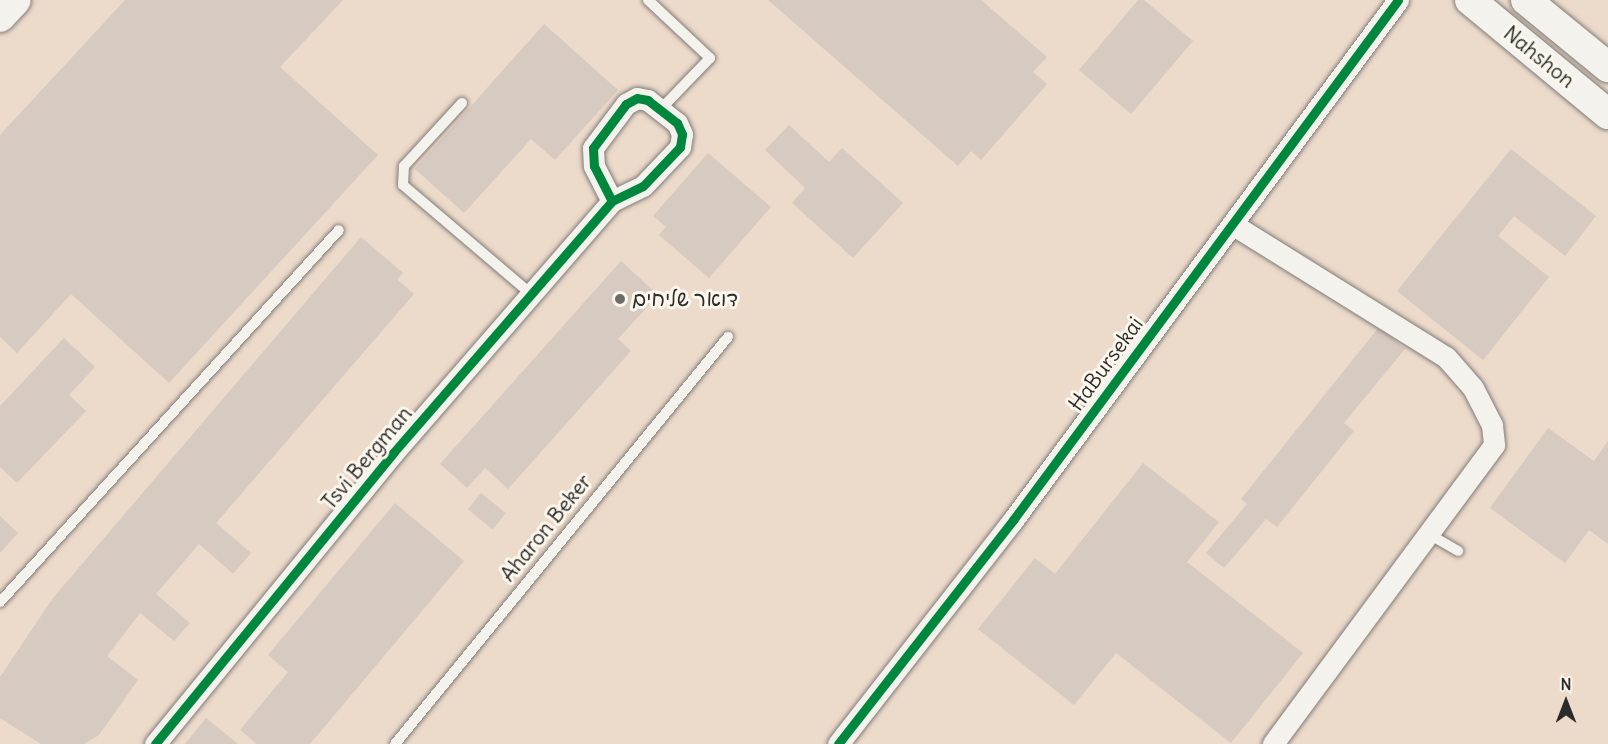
<!DOCTYPE html>
<html>
<head>
<meta charset="utf-8">
<style>
	body { margin:0 }
	#map { position:relative; width:1608px; height:744px; overflow:hidden; background:#ebe2d9; font-family:Delius,"Playpen Sans Hebrew",sans-serif }
	div>[style] { position:absolute }
	[style*='--x'] { left:calc(var(--x)*1px); top:calc(var(--y)*1px); width:calc(var(--w)*1px); rotate:calc(var(--a)*1deg) }
	.built>* { inset:0; background:#ecdaca; transform-origin:0 0 }
	.building>* { inset:0; background:#d7cac0; transform-origin:0 0 }
	.roads { filter:drop-shadow(0 0 2px #817d79) drop-shadow(0 0 2px #817d79) }
	.lane>* { height:10px; margin:-5px; padding:0 5px; transform-origin:5px; border-radius:5px; background:#f4f2ed }
	.street>* { height:21px; margin:-10.5px; padding:0 10.5px; transform-origin:10.5px; border-radius:10.5px; background:#f4f2ed }
	.secondary>* { height:30px; margin:-15px; padding:0 15px; transform-origin:15px; border-radius:15px; background:#f4f2ed }
	.cycleway>* { height:9px; margin:-4.5px; padding:0 4.5px; transform-origin:4.5px; border-radius:4.5px; background:#00873e }
	.dots>* { width:16px; height:16px; translate:-50% -50%; box-sizing:border-box; border:3px solid #fbf7ec; border-radius:50% }
	span { translate:-50% -50%; white-space:nowrap; text-align:center; line-height:1.15; -webkit-text-stroke:6px #fbf7ec; paint-order:stroke }
	.street-label { font-size:21px; color:#2b2b2b }
	.poi-label { font-size:21px; color:#2b2b2b }
	.left { translate:0 -50%; text-align:left }
	.north { position:absolute; left:1536px; top:672px; width:60px; height:60px; -webkit-text-stroke:4px #fbf7ec; paint-order:stroke; rotate:0deg; font-size:16px; font-weight:700; line-height:24px; text-align:center; color:#2b2b2b }
	.north::after { content:''; display:block; margin:auto; width:21px; height:27px; background:#2b2b2b; clip-path:polygon(50% 0,100% 100%,50% 72%,0 100%) }
</style>
</head>
<body>
<div id="map">
	<div class="built">
		<i style="left:0;top:0;width:1608px;height:744px"></i>
	</div>
	<div class="building">
		<i style="clip-path:polygon(125px 0,343px 0,280px 67px,378px 155px,169px 383px,71px 294px,17px 353px,0 337px,0 135px)"></i>
		<i style="clip-path:polygon(768px 0,981px 0,1047px 57px,1033px 72px,1047px 84px,981px 160px,971px 151px,958px 166px)"></i>
		<i style="clip-path:polygon(1138px 0,1144px 0,1193px 41px,1131px 114px,1079px 70px)"></i>
		<i style="clip-path:polygon(544px 24px,618px 90px,555px 160px,531px 139px,464px 213px,415px 169px)"></i>
		<i style="clip-path:polygon(789px 125px,829px 162px,842px 148px,903px 203px,853px 258px,792px 203px,805px 188px,765px 150px)"></i>
		<i style="clip-path:polygon(1511px 149px,1596px 216px,1565px 256px,1514px 216px,1498px 236px,1549px 277px,1483px 360px,1397px 291px)"></i>
		<i style="clip-path:polygon(708px 153px,771px 207px,709px 278px,659px 235px,666px 227px,653px 216px)"></i>
		<i style="clip-path:polygon(361px 237px,403px 273px,397px 279px,414px 294px,216px 523px,251px 553px,233px 574px,199px 544px,156px 594px,190px 623px,174px 641px,140px 613px,107px 656px,138px 680px,99px 735px,84px 744px,41px 744px,0 718px,0 677px,53px 598px)"></i>
		<i style="clip-path:polygon(621px 261px,658px 295px,618px 339px,631px 351px,508px 489px,485px 468px,467px 488px,440px 464px)"></i>
		<i style="clip-path:polygon(1379px 327px,1405px 349px,1344px 423px,1354px 431px,1277px 527px,1266px 519px,1224px 568px,1206px 553px,1247px 504px,1241px 499px)"></i>
		<i style="clip-path:polygon(64px 338px,95px 367px,69px 395px,86px 411px,17px 483px,0 467px,0 406px)"></i>
		<i style="clip-path:polygon(1548px 428px,1594px 461px,1608px 441px,1608px 544px,1589px 530px,1565px 563px,1490px 508px)"></i>
		<i style="clip-path:polygon(1143px 463px,1219px 522px,1187px 562px,1303px 653px,1231px 743px,1116px 653px,1074px 705px,978px 629px,1035px 558px,1055px 574px)"></i>
		<i style="left:481px;top:493px;width:32px;height:21px;rotate:39deg"></i>
		<i style="clip-path:polygon(395px 503px,464px 561px,310px 744px,257px 744px,240px 730px,288px 672px,268px 655px)"></i>
		<i style="clip-path:polygon(0 516px,18px 533px,0 553px)"></i>
		<i style="clip-path:polygon(206px 718px,238px 744px,185px 744px)"></i>
	</div>
	<div class="roads">
		<div class="lane">
			<i style="--x:648;--y:0;--w:85;--a:43.1"></i>
			<i style="--x:710;--y:58;--w:72;--a:133.9"></i>
			<i style="--x:462;--y:103;--w:86;--a:132.6"></i>
			<i style="--x:404;--y:166;--w:19;--a:93"></i>
			<i style="--x:403;--y:185;--w:168;--a:40.4"></i>
			<i style="--x:1427;--y:533;--w:36;--a:30"></i>
			<i style="--x:0;--y:602;--w:503;--a:-47.66"></i>
			<i style="--x:395;--y:744;--w:526;--a:-50.71"></i>
		</div>
		<div class="street">
			<i style="--x:1232;--y:224;--w:252;--a:31.9"></i>
			<i style="--x:1446;--y:357;--w:41;--a:48.9"></i>
			<i style="--x:1473;--y:388;--w:42;--a:62.8"></i>
			<i style="--x:1492;--y:425;--w:20;--a:84"></i>
			<i style="--x:1494;--y:445;--w:372;--a:126.5"></i>
			<i style="--x:155;--y:744;--w:376;--a:-50.7"></i>
			<i style="--x:393;--y:453;--w:334;--a:-49"></i>
			<i style="--x:612;--y:201;--w:34;--a:-26"></i>
			<i style="--x:643;--y:186;--w:54;--a:-46.5"></i>
			<i style="--x:680;--y:147;--w:13;--a:-81"></i>
			<i style="--x:682;--y:134;--w:12;--a:-114"></i>
			<i style="--x:677;--y:123;--w:37;--a:-142"></i>
			<i style="--x:648;--y:100;--w:11;--a:-170"></i>
			<i style="--x:637;--y:98;--w:13;--a:151"></i>
			<i style="--x:626;--y:104;--w:55;--a:126.9"></i>
			<i style="--x:593;--y:148;--w:18;--a:87"></i>
			<i style="--x:594;--y:166;--w:39;--a:63"></i>
			<i style="--x:838;--y:744;--w:284;--a:-52"></i>
			<i style="--x:1013;--y:520;--w:647;--a:-53.48"></i>
		</div>
		<div class="secondary">
			<i style="--x:1470;--y:0;--w:179;--a:39.6"></i>
			<i style="--x:1526;--y:0;--w:106;--a:39.3"></i>
			<i style="--x:0;--y:17;--w:23;--a:-47"></i>
		</div>
	</div>
	<div class="cycleway">
		<i style="--x:155;--y:744;--w:376;--a:-50.7"></i>
		<i style="--x:393;--y:453;--w:334;--a:-49"></i>
		<i style="--x:612;--y:201;--w:34;--a:-26"></i>
		<i style="--x:643;--y:186;--w:54;--a:-46.5"></i>
		<i style="--x:680;--y:147;--w:13;--a:-81"></i>
		<i style="--x:682;--y:134;--w:12;--a:-114"></i>
		<i style="--x:677;--y:123;--w:37;--a:-142"></i>
		<i style="--x:648;--y:100;--w:11;--a:-170"></i>
		<i style="--x:637;--y:98;--w:13;--a:151"></i>
		<i style="--x:626;--y:104;--w:55;--a:126.9"></i>
		<i style="--x:593;--y:148;--w:18;--a:87"></i>
		<i style="--x:594;--y:166;--w:39;--a:63"></i>
		<i style="--x:838;--y:744;--w:284;--a:-52"></i>
		<i style="--x:1013;--y:520;--w:647;--a:-53.48"></i>
	</div>
	<div class="dots">
		<i style="left:620px;top:299px;background:#6e6b68"></i>
	</div>
	<div class="street-label">
		<span style="left:1539px;top:57px;rotate:39deg">Nahshon</span>
		<span style="left:1106px;top:364px;rotate:-54deg">HaBursekai</span>
		<span style="left:367px;top:458px;rotate:-50deg">Tsvi Bergman</span>
		<span style="left:546px;top:528px;rotate:-51deg">Aharon Beker</span>
	</div>
	<div class="poi-label">
		<span class="left" style="left:632px;top:299px">דואר שליחים</span>
	</div>
	<div class="north">N</div>
</div>
</body>
</html>
